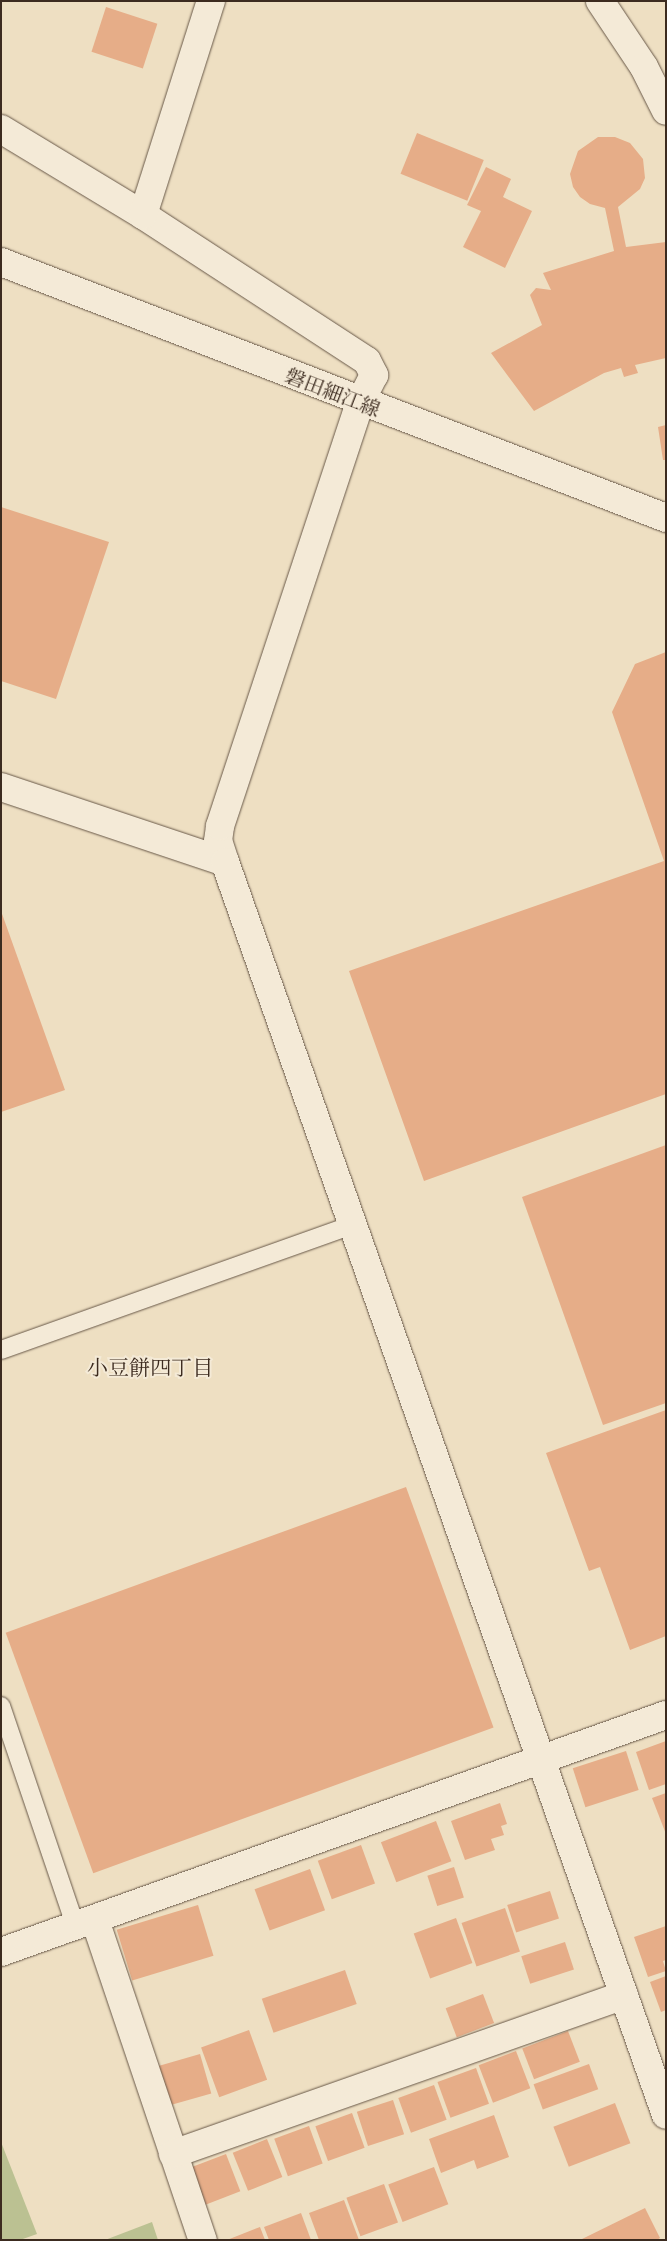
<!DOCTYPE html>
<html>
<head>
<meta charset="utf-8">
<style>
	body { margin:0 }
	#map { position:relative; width:667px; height:2241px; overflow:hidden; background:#eedfc2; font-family:"Gentium Book Plus","Noto Serif JP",serif }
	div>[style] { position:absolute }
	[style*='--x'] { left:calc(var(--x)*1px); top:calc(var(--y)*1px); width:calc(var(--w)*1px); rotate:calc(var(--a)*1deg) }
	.green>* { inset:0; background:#bbc192 }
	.building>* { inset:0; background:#e6ad88; transform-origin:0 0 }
	.roads { filter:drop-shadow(0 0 1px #685848) drop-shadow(0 0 1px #685848) }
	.service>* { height:18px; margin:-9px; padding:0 9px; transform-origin:9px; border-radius:9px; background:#f4ead7 }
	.minor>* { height:28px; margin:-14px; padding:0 14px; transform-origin:14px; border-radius:14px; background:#f4ead7 }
	.tertiary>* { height:28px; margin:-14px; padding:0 14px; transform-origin:14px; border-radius:14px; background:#f4ead7 }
	.secondary>* { height:28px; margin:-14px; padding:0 14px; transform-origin:14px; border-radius:14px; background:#f4ead7 }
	span { translate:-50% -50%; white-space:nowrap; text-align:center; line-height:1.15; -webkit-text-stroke:4px #f4ead7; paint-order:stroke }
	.street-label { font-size:20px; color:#3c2b1f }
	.neighbourhood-label { font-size:21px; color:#3c2b1f }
	.frame { position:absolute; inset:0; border:2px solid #3c2b1f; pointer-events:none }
</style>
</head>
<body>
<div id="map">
	<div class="green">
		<i style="clip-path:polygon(1px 2142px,37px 2234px,20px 2240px,1px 2240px)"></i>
		<i style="clip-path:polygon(152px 2222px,158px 2240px,105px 2240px)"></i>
	</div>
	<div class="building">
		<i style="left:106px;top:7px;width:54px;height:47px;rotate:18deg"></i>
		<i style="left:417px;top:133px;width:72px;height:44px;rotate:22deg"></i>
		<i style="clip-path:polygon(598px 137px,615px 137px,630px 143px,643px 159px,645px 178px,640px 189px,618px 207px,626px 247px,666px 242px,666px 358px,635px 365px,638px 373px,624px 377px,621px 368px,604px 373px,534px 411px,491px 353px,542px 325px,530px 295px,536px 288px,551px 290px,543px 273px,614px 251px,605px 208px,590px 204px,580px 197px,573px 187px,570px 174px,578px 151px)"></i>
		<i style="clip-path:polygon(486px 167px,511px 179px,503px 197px,532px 211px,505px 268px,463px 247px,481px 211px,467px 205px)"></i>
		<i style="clip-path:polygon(666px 425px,666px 460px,663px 460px,658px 427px)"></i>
		<i style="clip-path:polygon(1px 507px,109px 542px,56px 699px,1px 681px)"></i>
		<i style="clip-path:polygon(666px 652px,666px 1094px,424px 1181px,349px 971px,664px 861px,612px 712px,635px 664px)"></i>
		<i style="clip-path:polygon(1px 911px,65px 1090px,1px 1112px)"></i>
		<i style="clip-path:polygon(666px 1145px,666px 1403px,603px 1425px,522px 1197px)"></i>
		<i style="clip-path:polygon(666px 1410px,666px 1636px,630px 1650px,600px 1567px,589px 1571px,546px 1453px)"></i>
		<i style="left:406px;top:1487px;width:256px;height:426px;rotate:70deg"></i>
		<i style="clip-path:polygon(666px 1741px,666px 1784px,649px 1790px,636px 1752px)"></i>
		<i style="left:626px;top:1751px;width:41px;height:56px;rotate:72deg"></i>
		<i style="clip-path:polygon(666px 1793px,666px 1834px,652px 1798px)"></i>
		<i style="clip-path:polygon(500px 1803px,507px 1824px,501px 1826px,504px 1835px,491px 1839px,495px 1850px,465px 1860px,451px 1821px)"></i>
		<i style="left:436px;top:1821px;width:43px;height:59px;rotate:69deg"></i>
		<i style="left:361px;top:1845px;width:41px;height:46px;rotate:70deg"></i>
		<i style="left:454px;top:1867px;width:32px;height:28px;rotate:72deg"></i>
		<i style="left:310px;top:1869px;width:44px;height:59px;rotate:70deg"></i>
		<i style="left:550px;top:1891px;width:29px;height:45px;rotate:72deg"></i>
		<i style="left:198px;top:1905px;width:53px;height:85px;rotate:73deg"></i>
		<i style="left:505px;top:1908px;width:46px;height:46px;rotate:71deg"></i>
		<i style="left:456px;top:1918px;width:48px;height:45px;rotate:70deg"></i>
		<i style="clip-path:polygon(666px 1926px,666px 1960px,663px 1961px,666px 1971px,648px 1977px,634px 1937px)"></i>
		<i style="left:565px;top:1942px;width:29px;height:46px;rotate:72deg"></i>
		<i style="left:345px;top:1970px;width:36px;height:88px;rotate:71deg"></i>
		<i style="clip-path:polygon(666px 1976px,666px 2010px,661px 2012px,650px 1982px)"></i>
		<i style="left:483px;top:1994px;width:31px;height:40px;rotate:69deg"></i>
		<i style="left:249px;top:2030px;width:53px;height:51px;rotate:70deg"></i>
		<i style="left:568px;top:2031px;width:33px;height:49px;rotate:69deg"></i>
		<i style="left:516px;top:2051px;width:40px;height:40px;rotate:69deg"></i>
		<i style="left:200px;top:2054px;width:41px;height:45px;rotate:74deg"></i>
		<i style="left:589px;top:2064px;width:27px;height:59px;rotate:70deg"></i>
		<i style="left:476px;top:2068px;width:38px;height:41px;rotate:70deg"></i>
		<i style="left:434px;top:2085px;width:37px;height:38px;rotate:70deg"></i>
		<i style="left:393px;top:2100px;width:36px;height:38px;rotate:72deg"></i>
		<i style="left:615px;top:2103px;width:43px;height:66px;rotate:69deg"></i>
		<i style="left:352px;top:2113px;width:37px;height:39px;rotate:70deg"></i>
		<i style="clip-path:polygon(494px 2115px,509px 2157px,477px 2169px,474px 2160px,441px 2173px,429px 2139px)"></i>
		<i style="left:309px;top:2126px;width:40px;height:37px;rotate:70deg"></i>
		<i style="left:267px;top:2139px;width:41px;height:37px;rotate:68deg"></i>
		<i style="left:226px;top:2154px;width:40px;height:38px;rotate:69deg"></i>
		<i style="left:434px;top:2167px;width:40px;height:49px;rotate:69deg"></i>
		<i style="left:384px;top:2184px;width:41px;height:40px;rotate:70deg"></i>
		<i style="clip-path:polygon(344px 2200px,359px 2240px,319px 2240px,309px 2213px)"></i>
		<i style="clip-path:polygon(645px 2208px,660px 2238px,657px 2240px,580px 2240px)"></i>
		<i style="clip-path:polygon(301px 2213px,311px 2240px,269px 2240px,264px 2227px)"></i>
		<i style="clip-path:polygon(260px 2227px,265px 2240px,227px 2240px)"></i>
	</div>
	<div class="roads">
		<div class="service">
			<i style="--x:1;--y:1350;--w:375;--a:-19.6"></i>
			<i style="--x:1;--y:1706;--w:233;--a:71.3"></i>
		</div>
		<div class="minor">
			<i style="--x:1;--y:129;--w:166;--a:31.2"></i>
			<i style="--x:143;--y:215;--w:267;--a:33.1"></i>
			<i style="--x:367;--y:361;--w:16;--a:63"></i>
			<i style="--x:374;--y:375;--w:31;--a:117"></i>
			<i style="--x:143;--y:215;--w:225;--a:-72.4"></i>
			<i style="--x:95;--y:1920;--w:338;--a:71.4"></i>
			<i style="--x:173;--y:2154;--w:478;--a:-19.4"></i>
		</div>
		<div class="tertiary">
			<i style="--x:600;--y:1;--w:79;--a:56.3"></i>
			<i style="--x:644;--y:67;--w:49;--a:63.4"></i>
			<i style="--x:1;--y:787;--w:236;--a:18.5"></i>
			<i style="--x:225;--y:862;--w:22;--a:-108"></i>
			<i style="--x:218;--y:841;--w:15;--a:-82"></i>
			<i style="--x:220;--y:826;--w:446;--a:-71.7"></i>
			<i style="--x:225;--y:862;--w:1328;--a:70.61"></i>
			<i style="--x:1;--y:1952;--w:706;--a:-19.62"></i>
		</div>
		<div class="secondary">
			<i style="--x:1;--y:262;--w:713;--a:21.05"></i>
		</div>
	</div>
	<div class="street-label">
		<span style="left:333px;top:392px;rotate:21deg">磐田細江線</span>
	</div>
	<div class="neighbourhood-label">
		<span style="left:150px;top:1368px">小豆餅四丁目</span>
	</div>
	<div class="frame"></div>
</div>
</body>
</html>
